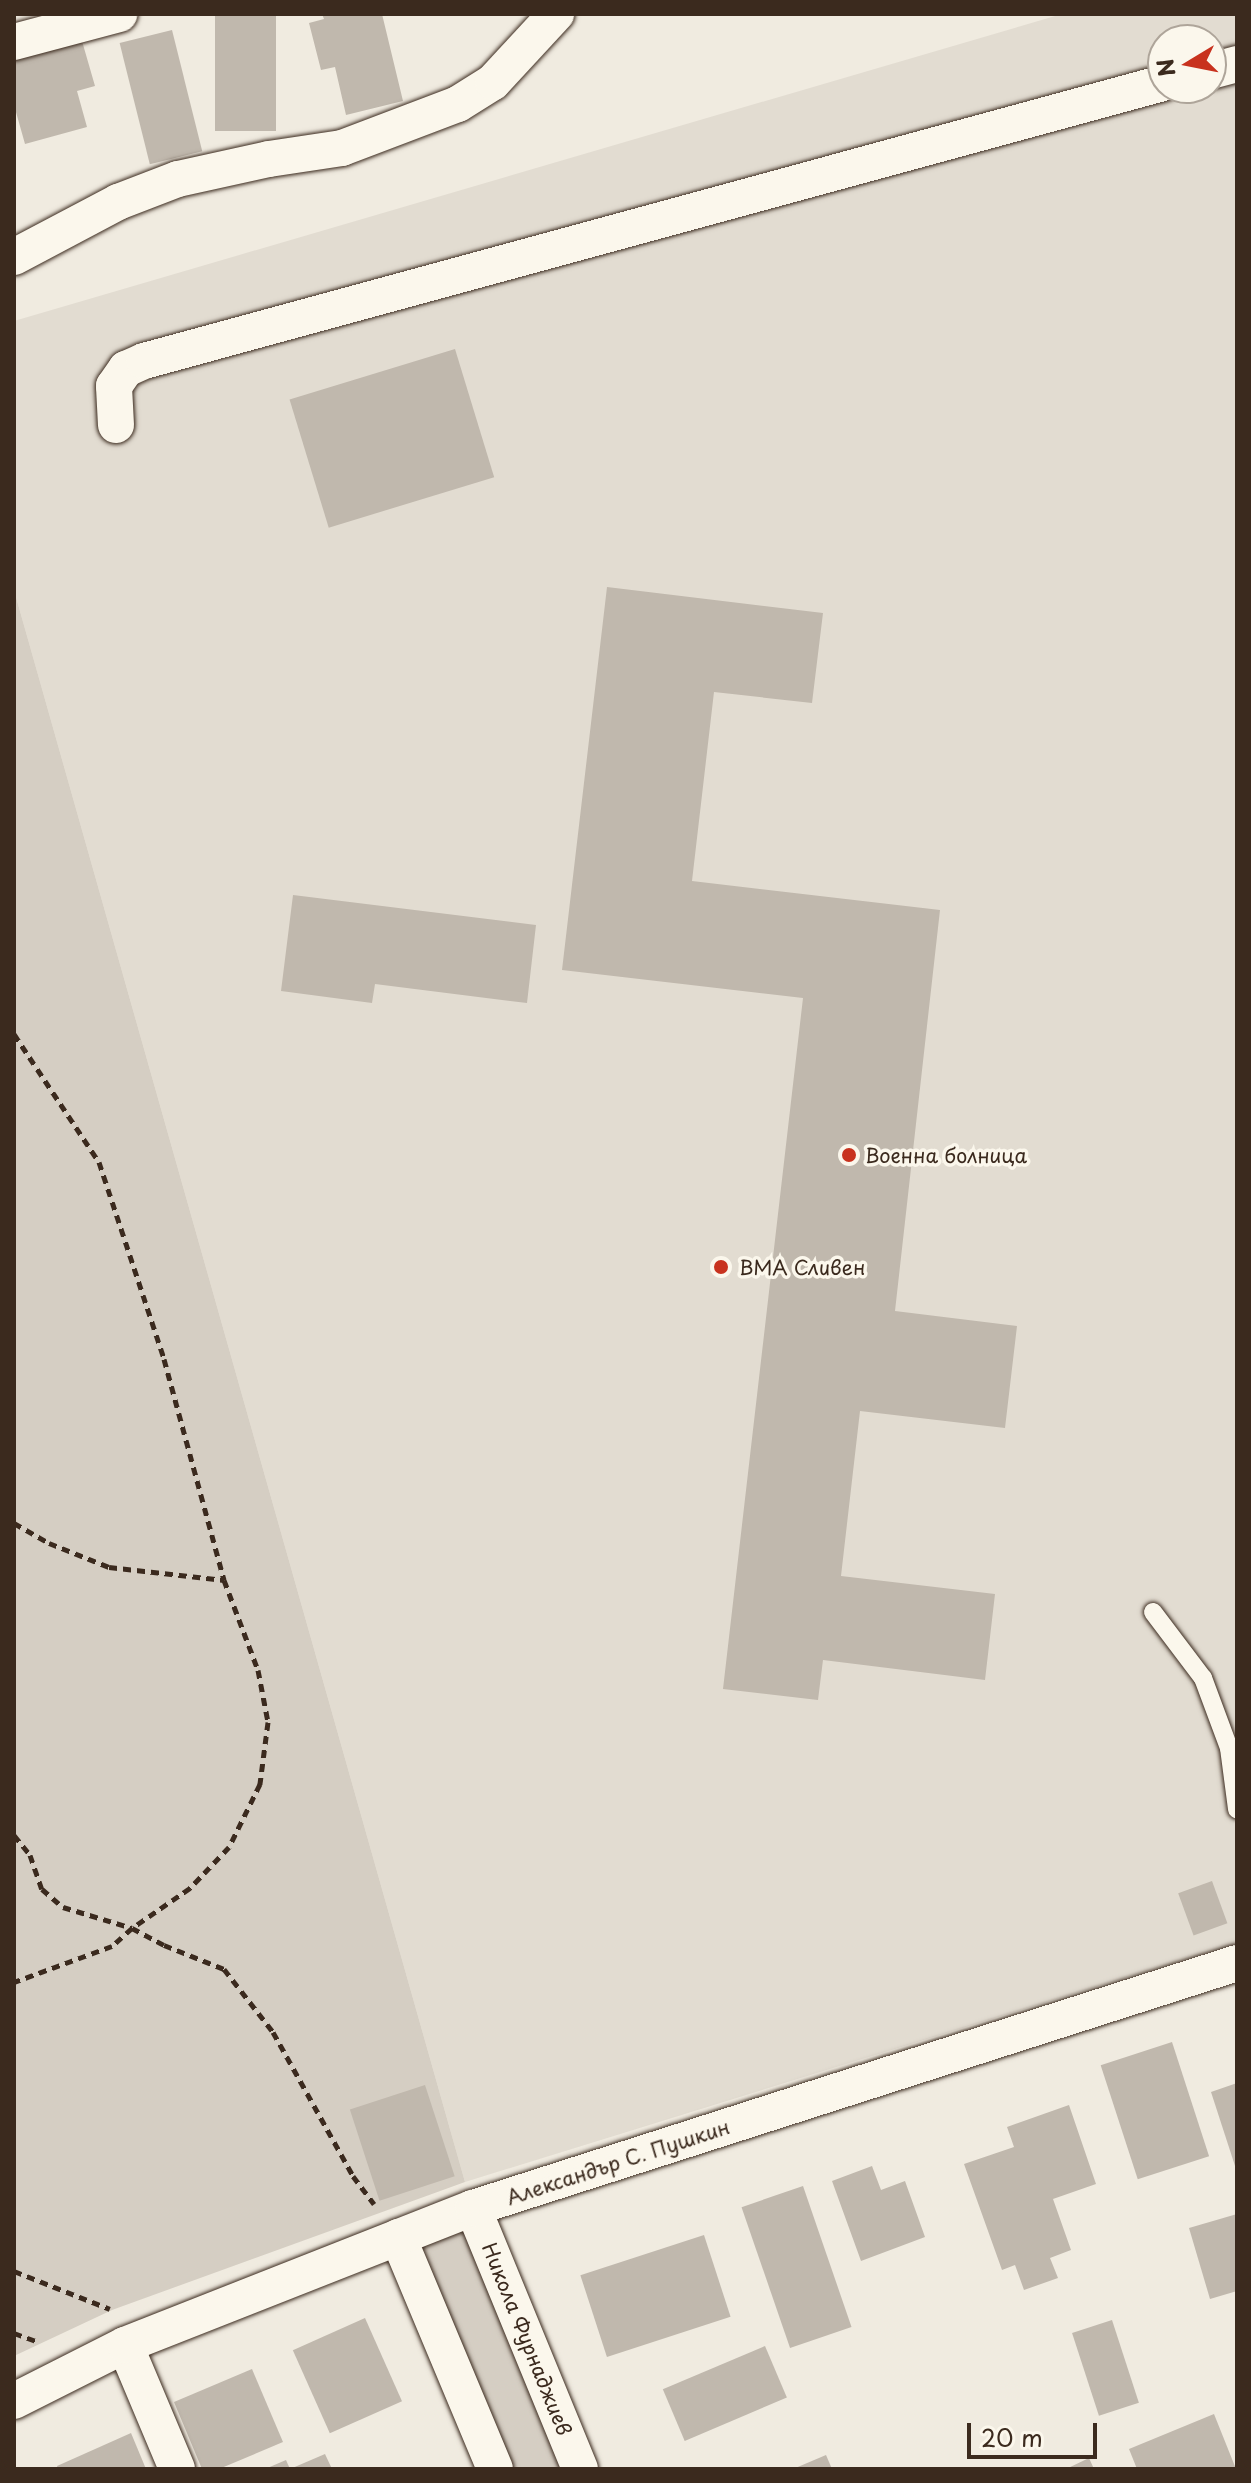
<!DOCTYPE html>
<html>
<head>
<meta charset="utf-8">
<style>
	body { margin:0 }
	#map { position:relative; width:1251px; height:2483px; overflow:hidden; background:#f0ebe0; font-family:"Playpen Sans",sans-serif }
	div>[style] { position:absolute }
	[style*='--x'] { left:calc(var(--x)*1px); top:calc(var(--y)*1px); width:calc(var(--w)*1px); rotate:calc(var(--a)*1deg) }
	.built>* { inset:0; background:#e2dcd1 }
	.green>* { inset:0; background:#d5cec3 }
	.building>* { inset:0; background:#c0b8ad; transform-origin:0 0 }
	.path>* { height:5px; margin-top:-2.5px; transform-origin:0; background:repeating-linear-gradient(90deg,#3b2a1e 0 8px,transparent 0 14px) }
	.roads { filter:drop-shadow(0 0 2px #3b2a1e) drop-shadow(0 0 2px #3b2a1e) }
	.service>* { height:18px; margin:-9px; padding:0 9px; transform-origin:9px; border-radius:9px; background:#fbf7ec }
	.minor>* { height:36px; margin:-18px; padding:0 18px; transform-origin:18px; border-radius:18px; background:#fbf7ec }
	.dots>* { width:22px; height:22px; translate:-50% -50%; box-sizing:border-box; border:4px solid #fbf7ec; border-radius:50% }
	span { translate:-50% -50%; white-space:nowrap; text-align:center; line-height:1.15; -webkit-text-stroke:7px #fbf7ec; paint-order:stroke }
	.poi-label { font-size:20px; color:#3b2a1e }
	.left { translate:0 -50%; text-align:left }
	.street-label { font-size:20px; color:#3b2a1e }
	.frame { position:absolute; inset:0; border:16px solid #3b2a1e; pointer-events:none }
	.north { position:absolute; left:1147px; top:24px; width:80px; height:80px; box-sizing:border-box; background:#fbf7ec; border:2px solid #aea59a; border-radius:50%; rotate:260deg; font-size:22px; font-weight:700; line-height:32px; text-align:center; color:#3b2a1e }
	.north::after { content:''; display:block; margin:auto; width:28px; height:36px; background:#c8321e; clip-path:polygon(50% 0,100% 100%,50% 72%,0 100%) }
	.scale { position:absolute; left:967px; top:2423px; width:130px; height:36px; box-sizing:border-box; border:4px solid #3b2a1e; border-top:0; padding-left:10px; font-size:24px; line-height:28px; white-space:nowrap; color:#3b2a1e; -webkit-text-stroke:6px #fbf7ec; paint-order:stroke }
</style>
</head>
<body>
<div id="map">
	<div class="built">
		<i style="clip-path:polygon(evenodd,1062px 14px,1237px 14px,1237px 1943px,465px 2182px,14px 590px,14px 321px,1062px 14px,1163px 40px,1211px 40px,1211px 88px,1163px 88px,1163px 40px)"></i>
	</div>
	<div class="green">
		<i style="clip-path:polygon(14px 590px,465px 2182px,112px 2310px,14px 2356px)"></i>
		<i style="clip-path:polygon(473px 2208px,580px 2469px,495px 2469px,398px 2237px)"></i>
	</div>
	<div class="building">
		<i style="left:215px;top:14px;width:61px;height:117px"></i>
		<i style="clip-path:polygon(322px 14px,382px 14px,403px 101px,346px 115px,335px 67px,321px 70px,309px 23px,324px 19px)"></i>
		<i style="left:172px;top:30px;width:125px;height:54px;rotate:76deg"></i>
		<i style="clip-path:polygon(82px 41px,95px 86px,77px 91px,87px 127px,25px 144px,14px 105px,14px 60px)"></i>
		<i style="left:455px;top:349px;width:134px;height:173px;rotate:73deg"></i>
		<i style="clip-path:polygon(607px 587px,823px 613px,812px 703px,714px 692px,692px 881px,940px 910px,895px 1311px,1017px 1326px,1005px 1428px,860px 1411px,841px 1576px,995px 1594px,985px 1680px,823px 1660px,818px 1700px,723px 1689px,803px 998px,562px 970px)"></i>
		<i style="clip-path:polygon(293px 895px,536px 925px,527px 1003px,375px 984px,372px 1003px,281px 991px)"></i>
		<i style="left:1212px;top:1881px;width:45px;height:36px;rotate:70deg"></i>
		<i style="left:1172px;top:2042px;width:120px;height:75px;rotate:72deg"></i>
		<i style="clip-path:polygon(1237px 2083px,1237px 2169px,1236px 2169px,1211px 2092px)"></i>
		<i style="left:425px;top:2085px;width:96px;height:79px;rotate:72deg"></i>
		<i style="clip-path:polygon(1069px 2105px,1096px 2184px,1053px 2199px,1071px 2250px,1050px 2258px,1058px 2278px,1024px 2290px,1015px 2265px,1002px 2270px,964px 2164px,1014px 2147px,1007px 2127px)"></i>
		<i style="clip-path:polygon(872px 2166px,881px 2190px,905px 2181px,925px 2237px,861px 2261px,832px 2181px)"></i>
		<i style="left:803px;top:2186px;width:149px;height:65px;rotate:71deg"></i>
		<i style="clip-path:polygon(1237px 2214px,1237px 2291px,1210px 2299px,1189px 2228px)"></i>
		<i style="left:704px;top:2235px;width:86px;height:130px;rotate:72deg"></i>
		<i style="left:365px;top:2318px;width:91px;height:79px;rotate:66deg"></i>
		<i style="left:1112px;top:2320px;width:87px;height:42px;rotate:72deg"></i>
		<i style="left:765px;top:2346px;width:56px;height:111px;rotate:67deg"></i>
		<i style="clip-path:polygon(252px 2369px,283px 2442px,219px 2469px,202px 2469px,174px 2402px)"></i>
		<i style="clip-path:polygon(1214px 2414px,1236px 2469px,1137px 2469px,1129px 2449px)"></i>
		<i style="clip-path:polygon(131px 2433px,146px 2469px,58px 2469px,57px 2466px)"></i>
		<i style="clip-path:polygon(325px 2454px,332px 2469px,290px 2469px)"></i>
		<i style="clip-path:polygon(826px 2455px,832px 2469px,793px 2469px)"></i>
		<i style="clip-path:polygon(1089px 2458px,1094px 2469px,1066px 2469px)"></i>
		<i style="clip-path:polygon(286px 2460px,290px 2469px,265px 2469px)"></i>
	</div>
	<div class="path">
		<i style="--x:14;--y:1034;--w:154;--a:56.4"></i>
		<i style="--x:99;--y:1162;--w:207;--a:71.7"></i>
		<i style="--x:164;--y:1359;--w:229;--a:74.8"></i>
		<i style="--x:224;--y:1580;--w:96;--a:69.3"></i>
		<i style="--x:258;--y:1670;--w:53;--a:79.1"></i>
		<i style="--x:268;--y:1722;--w:63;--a:97.4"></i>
		<i style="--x:260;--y:1784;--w:70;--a:116.2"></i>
		<i style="--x:229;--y:1847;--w:57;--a:133.6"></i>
		<i style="--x:190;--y:1888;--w:70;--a:145.4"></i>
		<i style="--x:132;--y:1928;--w:27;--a:138"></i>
		<i style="--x:112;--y:1946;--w:104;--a:159.8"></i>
		<i style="--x:14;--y:1523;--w:40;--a:29.7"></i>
		<i style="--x:49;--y:1543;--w:65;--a:21.8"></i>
		<i style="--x:109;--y:1567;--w:116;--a:6.4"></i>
		<i style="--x:14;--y:1835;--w:26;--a:51"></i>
		<i style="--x:30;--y:1855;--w:36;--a:71"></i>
		<i style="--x:42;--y:1889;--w:28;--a:41"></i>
		<i style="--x:63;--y:1907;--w:72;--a:16.9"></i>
		<i style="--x:132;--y:1928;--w:36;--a:28"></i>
		<i style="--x:164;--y:1945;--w:65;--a:21.8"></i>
		<i style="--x:224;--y:1969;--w:80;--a:52.1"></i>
		<i style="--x:273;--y:2032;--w:165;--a:60.9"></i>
		<i style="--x:353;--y:2176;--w:35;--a:53"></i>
		<i style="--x:14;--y:2271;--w:103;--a:21.6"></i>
		<i style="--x:14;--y:2333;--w:27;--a:20"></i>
	</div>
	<div class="roads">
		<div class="service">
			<i style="--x:1153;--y:1612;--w:83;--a:52.9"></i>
			<i style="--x:1203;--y:1678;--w:75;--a:69.6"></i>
			<i style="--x:1229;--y:1748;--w:62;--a:82.5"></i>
		</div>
		<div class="minor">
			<i style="--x:14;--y:42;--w:109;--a:-14.9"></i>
			<i style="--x:1211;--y:71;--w:27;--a:-15"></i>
			<i style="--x:14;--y:257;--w:118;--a:-27.9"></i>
			<i style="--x:118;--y:202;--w:64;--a:-21"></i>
			<i style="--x:178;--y:179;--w:93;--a:-12.4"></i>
			<i style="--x:269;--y:159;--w:74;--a:-8.6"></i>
			<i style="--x:342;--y:148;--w:124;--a:-20.8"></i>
			<i style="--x:458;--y:104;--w:41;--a:-32.2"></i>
			<i style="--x:493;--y:82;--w:93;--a:-47.2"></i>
			<i style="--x:116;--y:425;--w:39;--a:-93"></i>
			<i style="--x:114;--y:386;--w:21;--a:-55"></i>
			<i style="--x:126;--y:369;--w:20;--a:-24"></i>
			<i style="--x:144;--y:361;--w:1056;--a:-15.26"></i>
			<i style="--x:473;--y:2208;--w:282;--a:67.7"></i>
			<i style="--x:398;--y:2237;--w:251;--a:67.3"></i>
			<i style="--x:125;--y:2345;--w:134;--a:67.2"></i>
			<i style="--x:14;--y:2401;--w:124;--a:-26.8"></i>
			<i style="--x:125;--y:2345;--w:374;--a:-21.5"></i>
			<i style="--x:473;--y:2208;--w:802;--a:-17.78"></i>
		</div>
	</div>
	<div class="dots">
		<i style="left:849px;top:1155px;background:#c8321e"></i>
		<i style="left:721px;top:1267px;background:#c8321e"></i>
	</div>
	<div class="poi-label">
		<span class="left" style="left:865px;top:1155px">Военна болница</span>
		<span class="left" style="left:739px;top:1267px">ВМА Сливен</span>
	</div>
	<div class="street-label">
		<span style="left:618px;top:2162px;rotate:-18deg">Александър С. Пушкин</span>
		<span style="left:527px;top:2339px;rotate:68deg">Никола Фурнаджиев</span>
	</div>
	<div class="frame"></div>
	<div class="north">N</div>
	<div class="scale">20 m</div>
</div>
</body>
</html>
